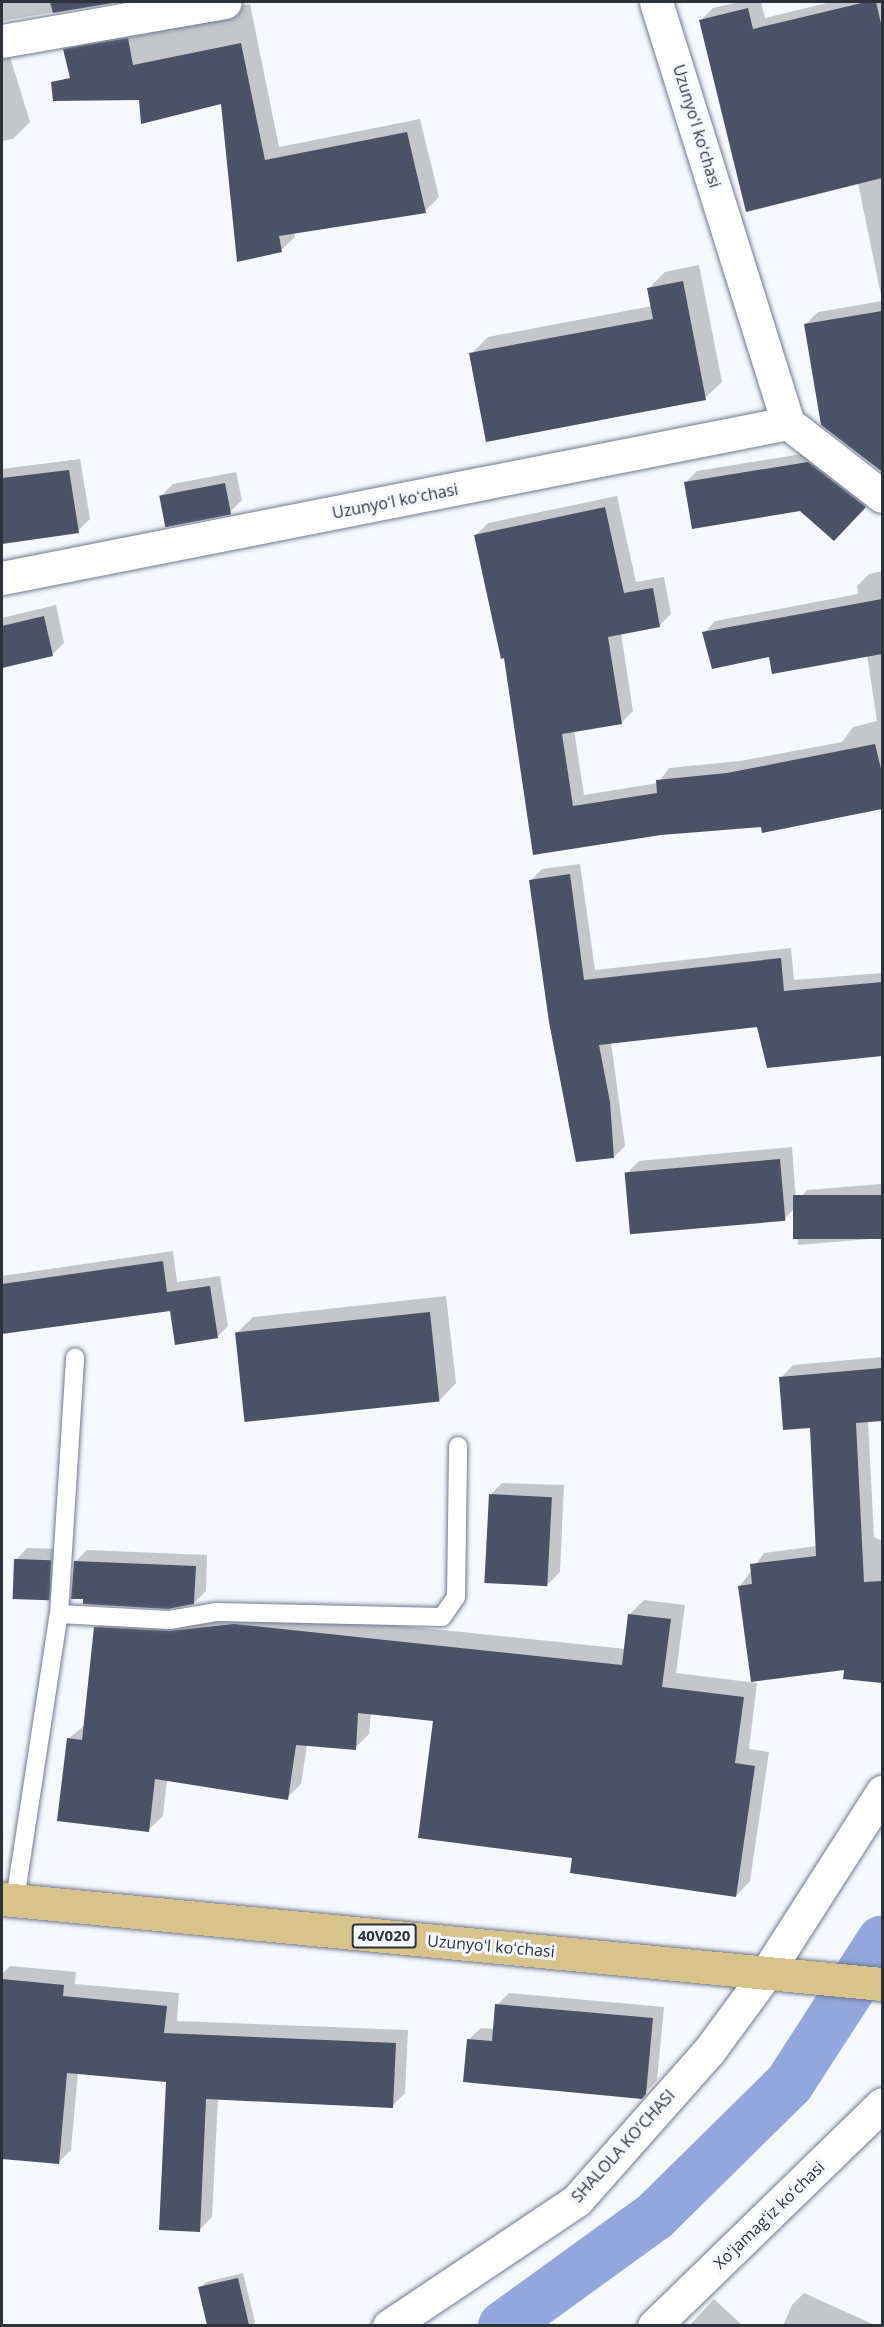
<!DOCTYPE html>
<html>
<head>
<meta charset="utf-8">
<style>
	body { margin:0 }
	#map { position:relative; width:884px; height:2327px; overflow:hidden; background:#f5f8fc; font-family:"Open Sans",sans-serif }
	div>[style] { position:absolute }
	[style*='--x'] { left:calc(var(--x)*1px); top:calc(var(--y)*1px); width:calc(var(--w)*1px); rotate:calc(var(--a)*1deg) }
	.shadow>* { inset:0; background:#0003 }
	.canal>* { height:50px; margin:-25px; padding:0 25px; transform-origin:25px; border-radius:25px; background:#91a7dd }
	.building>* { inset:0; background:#4a5266; transform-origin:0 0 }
	.roads { filter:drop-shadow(0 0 2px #70798e) drop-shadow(0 0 2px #70798e) }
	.lane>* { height:18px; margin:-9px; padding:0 9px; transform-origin:9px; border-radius:9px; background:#fff }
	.street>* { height:33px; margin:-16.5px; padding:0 16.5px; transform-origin:16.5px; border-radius:16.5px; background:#fff }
	.primary>* { height:33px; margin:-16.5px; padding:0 16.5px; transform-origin:16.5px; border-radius:16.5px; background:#d8c38a }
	span { translate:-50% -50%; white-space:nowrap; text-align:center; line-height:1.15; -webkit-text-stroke:6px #f5f8fc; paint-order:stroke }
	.shield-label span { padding:2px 4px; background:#f5f8fc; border:2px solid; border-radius:4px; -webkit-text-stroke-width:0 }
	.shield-label { font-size:15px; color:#2d313a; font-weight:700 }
	.street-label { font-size:16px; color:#2d313a }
	.frame { position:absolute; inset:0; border:3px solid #2d313a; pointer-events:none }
</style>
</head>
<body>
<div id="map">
	<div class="shadow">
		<i style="clip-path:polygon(2px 2px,111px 2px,2px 21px)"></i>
		<i style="clip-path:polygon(740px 2px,761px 2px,765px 18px,831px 2px,882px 2px,882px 300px,858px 183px,700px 21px,713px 8px)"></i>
		<i style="clip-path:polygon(250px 4px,279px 147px,420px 119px,439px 197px,425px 211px,294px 232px,295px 237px,281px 250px,223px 102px,140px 98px,64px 50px,78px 36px)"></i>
		<i style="clip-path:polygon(2px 31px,30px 122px,13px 139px,2px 141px)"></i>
		<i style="clip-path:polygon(699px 265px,722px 382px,705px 398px,471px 354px,488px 337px,652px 306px,649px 288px,665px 272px)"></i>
		<i style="clip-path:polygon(882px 301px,882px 471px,823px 424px,806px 324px,818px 312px)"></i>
		<i style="clip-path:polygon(820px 451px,876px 494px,846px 527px,801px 509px,685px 483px,697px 471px)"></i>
		<i style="clip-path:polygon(80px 459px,90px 519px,78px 531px,2px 543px,2px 469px)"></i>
		<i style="clip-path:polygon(236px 472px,242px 500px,230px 512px,161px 496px,173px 484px)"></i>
		<i style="clip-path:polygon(617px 496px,636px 582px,664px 577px,671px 614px,659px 626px,621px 633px,633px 711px,621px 723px,574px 730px,584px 795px,658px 783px,669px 768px,740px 761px,842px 742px,853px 727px,877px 721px,867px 655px,770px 655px,704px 633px,715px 621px,858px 594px,857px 586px,869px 574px,882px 571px,882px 808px,763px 831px,762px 825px,661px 834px,534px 854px,505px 656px,476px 535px,488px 523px)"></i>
		<i style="clip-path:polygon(56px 605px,64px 643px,52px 655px,2px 666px,2px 618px)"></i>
		<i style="clip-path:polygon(580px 864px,595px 970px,791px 948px,794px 980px,882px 973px,882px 1076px,881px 1054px,758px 1026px,611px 1042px,625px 1146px,614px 1157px,531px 880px,542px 869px)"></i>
		<i style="clip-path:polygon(792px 1147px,796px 1202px,807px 1190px,882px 1184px,882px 1238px,798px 1245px,795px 1208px,784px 1219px,627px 1173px,639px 1161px)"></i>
		<i style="clip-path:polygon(173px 1251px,177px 1282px,220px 1276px,228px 1326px,217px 1337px,171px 1307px,2px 1333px,2px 1276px)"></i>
		<i style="clip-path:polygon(446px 1296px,456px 1383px,440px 1400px,236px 1334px,253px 1317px)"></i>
		<i style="clip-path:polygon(882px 1357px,882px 1420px,868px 1421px,874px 1537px,882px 1541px,882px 1681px,845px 1678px,846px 1668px,740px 1586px,764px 1553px,817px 1546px,811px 1426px,781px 1378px,793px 1365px)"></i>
		<i style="clip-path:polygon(502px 1483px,564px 1485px,560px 1572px,548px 1584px,490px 1495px)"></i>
		<i style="clip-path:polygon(27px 1548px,62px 1549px,60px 1586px,48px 1598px,16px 1560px)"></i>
		<i style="clip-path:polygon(87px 1550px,207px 1555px,206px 1591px,194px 1603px,75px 1562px)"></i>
		<i style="clip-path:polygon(644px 1600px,685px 1605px,676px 1673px,757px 1683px,749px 1749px,769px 1752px,750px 1881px,736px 1896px,574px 1856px,434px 1719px,371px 1713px,369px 1734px,355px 1748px,307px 1745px,301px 1784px,287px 1798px,167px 1780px,163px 1816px,148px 1830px,68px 1739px,85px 1725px,96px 1628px,110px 1613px,250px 1610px,626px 1649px,629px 1615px)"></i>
		<i style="clip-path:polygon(10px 1966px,76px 1972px,75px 1984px,179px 1993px,177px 2021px,408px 2030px,405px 2093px,392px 2106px,218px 2098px,212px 2217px,199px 2230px,167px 2080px,78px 2072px,71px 2150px,58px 2163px,2px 2157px,2px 1974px)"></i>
		<i style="clip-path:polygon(509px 1993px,664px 2007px,657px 2080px,641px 2097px,469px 2039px,481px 2028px,495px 2029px,497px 2005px)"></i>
		<i style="clip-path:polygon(243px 2273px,255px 2322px,252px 2326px,209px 2326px,200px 2288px,206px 2282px)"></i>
		<i style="clip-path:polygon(804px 2293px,877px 2326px,783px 2326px,792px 2305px)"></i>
		<i style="clip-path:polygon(714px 2299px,743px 2326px,689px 2326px)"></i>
	</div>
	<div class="canal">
		<i style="--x:503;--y:2326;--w:188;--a:-35.9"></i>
		<i style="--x:655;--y:2216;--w:188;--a:-44.6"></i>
		<i style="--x:789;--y:2084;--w:171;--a:-57.1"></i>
	</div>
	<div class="building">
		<i style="clip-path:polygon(50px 2px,119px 2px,53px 13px)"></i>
		<i style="clip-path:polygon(866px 2px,876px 2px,882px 28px,882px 178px,746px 212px,699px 20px,748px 8px,753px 29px)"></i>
		<i style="clip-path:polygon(128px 38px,133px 65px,241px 43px,265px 160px,407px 132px,426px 213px,279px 236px,282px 252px,237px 262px,221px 104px,141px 124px,139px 100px,53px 101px,51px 82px,70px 78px,63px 49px)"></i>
		<i style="clip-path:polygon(683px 281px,706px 400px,486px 442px,469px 353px,653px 319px,647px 288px)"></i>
		<i style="clip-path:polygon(882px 311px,882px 470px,881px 471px,821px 425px,804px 324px)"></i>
		<i style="clip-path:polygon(808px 462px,866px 507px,834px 541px,800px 511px,692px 529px,684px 482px)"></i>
		<i style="clip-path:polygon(69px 470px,79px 533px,2px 544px,2px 478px)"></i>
		<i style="left:225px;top:483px;width:32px;height:67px;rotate:79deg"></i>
		<i style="clip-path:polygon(605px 507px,624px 593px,653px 588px,660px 627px,608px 637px,622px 724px,562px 734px,573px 806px,657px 793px,656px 780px,727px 773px,875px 744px,882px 773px,882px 809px,762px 833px,761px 827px,661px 835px,533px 855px,504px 658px,501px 659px,474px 535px)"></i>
		<i style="clip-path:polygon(882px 599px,882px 654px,772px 674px,769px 657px,712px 669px,702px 632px)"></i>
		<i style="clip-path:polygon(44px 616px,53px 656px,2px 668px,2px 626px)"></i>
		<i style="clip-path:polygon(570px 874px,584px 980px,781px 958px,784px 991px,882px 982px,882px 1056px,767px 1068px,757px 1027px,599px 1045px,610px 1102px,614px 1158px,576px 1162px,549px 1022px,529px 880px)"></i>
		<i style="left:780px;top:1159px;width:62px;height:156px;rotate:85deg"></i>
		<i style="left:882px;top:1195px;width:44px;height:89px;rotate:90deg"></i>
		<i style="clip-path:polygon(163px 1261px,167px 1292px,210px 1286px,218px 1338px,175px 1345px,169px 1304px,170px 1311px,2px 1334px,2px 1284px)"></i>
		<i style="left:430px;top:1312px;width:90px;height:196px;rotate:84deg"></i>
		<i style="clip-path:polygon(882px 1368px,882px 1421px,856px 1423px,864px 1582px,882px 1581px,882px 1683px,843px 1679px,844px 1670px,751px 1682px,738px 1586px,752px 1584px,750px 1564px,816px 1556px,810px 1428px,783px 1430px,779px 1377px)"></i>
		<i style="left:489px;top:1494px;width:63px;height:89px;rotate:3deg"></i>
		<i style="left:14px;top:1559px;width:37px;height:40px;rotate:2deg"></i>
		<i style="clip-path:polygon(74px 1561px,196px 1566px,194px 1604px,168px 1609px,83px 1604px,83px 1599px,71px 1599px)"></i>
		<i style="clip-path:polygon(628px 1614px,671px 1619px,662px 1687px,744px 1697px,735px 1763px,755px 1766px,736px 1897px,570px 1873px,572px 1858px,418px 1838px,433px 1721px,358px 1713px,356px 1750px,296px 1745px,288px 1800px,155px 1779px,149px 1832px,57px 1821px,67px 1738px,82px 1740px,94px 1627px,169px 1631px,234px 1624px,622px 1665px)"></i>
		<i style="clip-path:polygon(2px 1979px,64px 1985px,63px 1996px,167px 2006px,164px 2033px,396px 2043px,393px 2108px,206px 2099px,200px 2232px,159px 2230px,166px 2082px,67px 2073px,59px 2164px,2px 2159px)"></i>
		<i style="clip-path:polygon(495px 2004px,653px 2018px,646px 2094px,642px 2099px,463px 2082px,467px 2039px,492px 2041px)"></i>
		<i style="clip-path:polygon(238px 2278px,249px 2325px,207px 2325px,198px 2287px)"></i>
	</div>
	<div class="roads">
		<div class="lane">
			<i style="--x:59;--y:1614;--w:110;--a:3.1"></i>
			<i style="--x:169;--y:1620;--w:49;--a:-9.5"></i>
			<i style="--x:217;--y:1612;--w:225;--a:1.3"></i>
			<i style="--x:442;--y:1617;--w:24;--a:-55"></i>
			<i style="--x:456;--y:1597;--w:151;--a:-89.2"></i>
			<i style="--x:15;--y:1900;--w:289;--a:-81.3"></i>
			<i style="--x:59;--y:1614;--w:257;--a:-86.4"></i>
		</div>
		<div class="street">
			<i style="--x:656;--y:2;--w:441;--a:72.6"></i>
			<i style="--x:788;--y:423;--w:119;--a:37.8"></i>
			<i style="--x:2;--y:41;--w:226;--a:-9.9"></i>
			<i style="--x:2;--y:578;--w:801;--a:-11.16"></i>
			<i style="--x:389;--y:2326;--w:226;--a:-33.8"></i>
			<i style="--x:577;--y:2200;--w:199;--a:-48.5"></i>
			<i style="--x:709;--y:2051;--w:98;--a:-53.7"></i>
			<i style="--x:767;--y:1972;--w:214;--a:-57.4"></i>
			<i style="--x:654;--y:2326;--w:318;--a:-44.2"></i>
		</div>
		<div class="primary">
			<i style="--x:2;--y:1899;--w:884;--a:5.52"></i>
		</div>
	</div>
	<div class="shield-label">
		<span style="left:384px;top:1936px">40V020</span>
	</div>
	<div class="street-label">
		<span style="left:697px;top:126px;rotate:73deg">Uzunyoʻl koʻchasi</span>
		<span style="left:395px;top:501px;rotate:-11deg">Uzunyoʻl koʻchasi</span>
		<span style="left:491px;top:1946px;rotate:5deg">Uzunyoʻl koʻchasi</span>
		<span style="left:623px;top:2146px;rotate:-48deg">SHALOLA KO'CHASI</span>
		<span style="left:769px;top:2215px;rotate:-44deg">Xoʻjamagʻiz koʻchasi</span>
	</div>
	<div class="frame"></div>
</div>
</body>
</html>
